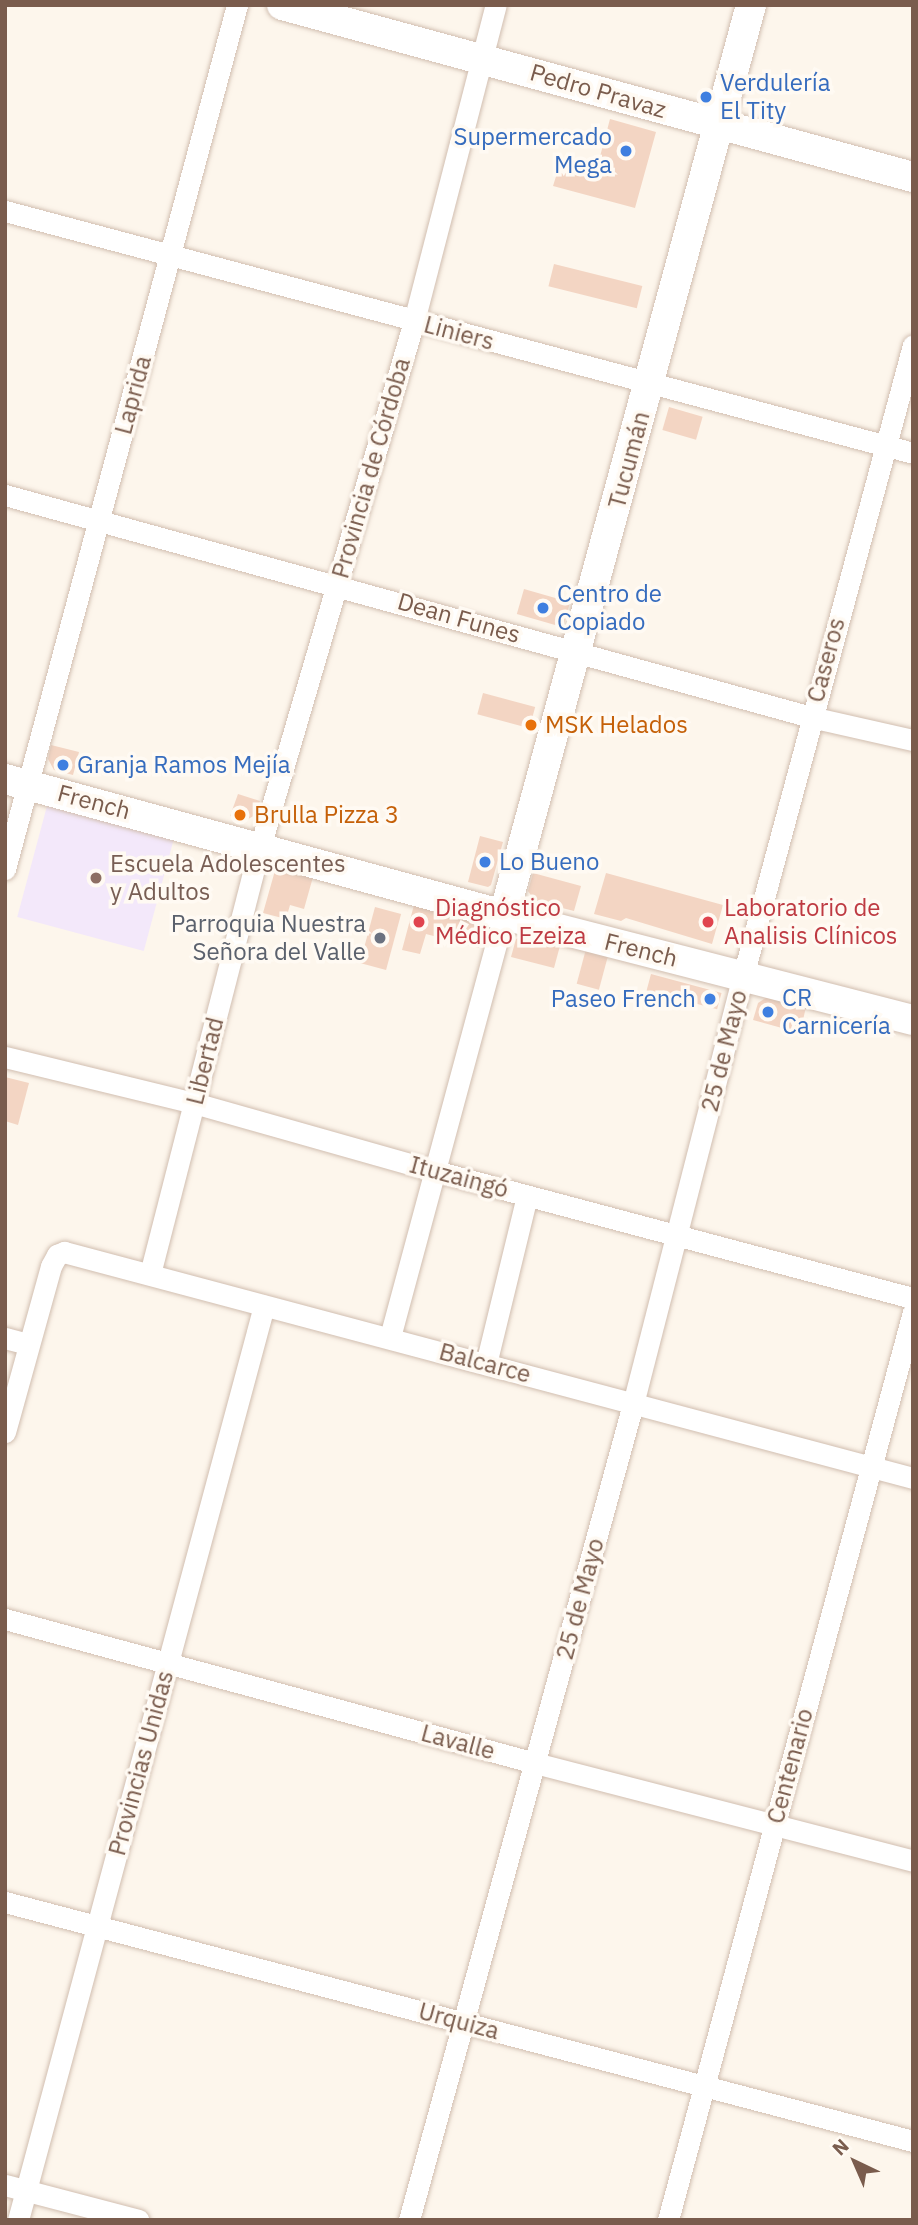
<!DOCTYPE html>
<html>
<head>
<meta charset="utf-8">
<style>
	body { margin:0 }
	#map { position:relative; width:918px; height:2225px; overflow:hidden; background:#fdf6ec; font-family:"IBM Plex Sans",sans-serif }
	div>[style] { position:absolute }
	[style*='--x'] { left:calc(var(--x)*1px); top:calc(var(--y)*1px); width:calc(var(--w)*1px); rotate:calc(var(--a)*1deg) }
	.education>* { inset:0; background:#f3e8fa; transform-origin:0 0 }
	.building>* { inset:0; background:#f3d5c3; transform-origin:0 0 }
	.roads { filter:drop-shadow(0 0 2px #d1beb0) drop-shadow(0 0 2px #d1beb0) }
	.street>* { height:21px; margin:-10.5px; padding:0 10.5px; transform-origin:10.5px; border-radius:10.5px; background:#fff }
	.secondary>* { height:30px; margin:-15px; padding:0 15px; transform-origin:15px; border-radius:15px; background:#fff }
	.dots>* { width:19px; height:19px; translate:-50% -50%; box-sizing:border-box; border:4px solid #fffaf3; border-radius:50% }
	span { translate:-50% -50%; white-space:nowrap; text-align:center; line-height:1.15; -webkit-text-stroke:7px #fffaf3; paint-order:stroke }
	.shop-label { font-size:24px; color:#366cbe }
	.left { translate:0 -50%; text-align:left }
	.right { translate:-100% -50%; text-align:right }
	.street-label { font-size:24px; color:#7a5c4d }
	.food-label { font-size:24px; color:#c56008 }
	.education-label { font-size:24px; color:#785e54 }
	.health-label { font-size:24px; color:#be3a42 }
	.worship-label { font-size:24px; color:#5b616d }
	.frame { position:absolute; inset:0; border:7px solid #7a5c4d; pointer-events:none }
	.north { position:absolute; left:820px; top:2127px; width:70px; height:70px; -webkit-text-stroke:5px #fffaf3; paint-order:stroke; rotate:316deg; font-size:19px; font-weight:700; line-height:28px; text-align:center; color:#7a5c4d }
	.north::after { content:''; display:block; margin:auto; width:24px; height:32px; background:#7a5c4d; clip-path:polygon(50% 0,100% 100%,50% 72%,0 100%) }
</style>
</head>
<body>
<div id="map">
	<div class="education">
		<i style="left:47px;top:806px;width:131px;height:115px;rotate:15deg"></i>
	</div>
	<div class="building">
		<i style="clip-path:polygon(610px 119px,656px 132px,635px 208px,553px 186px,558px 170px,594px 179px)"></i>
		<i style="left:554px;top:264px;width:91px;height:23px;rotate:14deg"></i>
		<i style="left:669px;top:407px;width:35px;height:24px;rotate:16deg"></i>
		<i style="left:524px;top:589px;width:48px;height:26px;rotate:16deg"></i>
		<i style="left:483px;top:693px;width:54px;height:22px;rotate:15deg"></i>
		<i style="clip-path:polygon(51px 745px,79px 752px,73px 775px,54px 770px,48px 759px)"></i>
		<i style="clip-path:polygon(238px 794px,260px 801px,255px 815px,245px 821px,230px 816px)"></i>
		<i style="clip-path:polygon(480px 836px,503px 842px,491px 885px,488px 887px,468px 882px)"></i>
		<i style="clip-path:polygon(276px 867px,313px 877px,304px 909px,290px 905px,286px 919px,263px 913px)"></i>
		<i style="clip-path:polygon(533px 873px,581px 886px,574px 911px,535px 901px,528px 891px)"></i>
		<i style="clip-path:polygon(606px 873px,723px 905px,712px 944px,626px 918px,621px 921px,594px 914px)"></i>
		<i style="clip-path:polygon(414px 905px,477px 922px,484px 929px,479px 948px,426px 934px,420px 954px,402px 950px)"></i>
		<i style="left:375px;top:907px;width:27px;height:58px;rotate:15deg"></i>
		<i style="clip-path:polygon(527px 933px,561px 942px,554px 968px,511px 957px,516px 939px)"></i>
		<i style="left:586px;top:949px;width:23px;height:36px;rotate:15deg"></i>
		<i style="left:651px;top:974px;width:73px;height:17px;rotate:15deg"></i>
		<i style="clip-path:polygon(767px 997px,806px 1007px,800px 1033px,753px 1020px,758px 1003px)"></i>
		<i style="clip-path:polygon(5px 1077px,29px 1083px,18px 1125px,5px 1121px)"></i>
	</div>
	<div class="roads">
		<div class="street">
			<i style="--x:5;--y:211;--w:940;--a:14.92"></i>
			<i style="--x:5;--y:495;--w:836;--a:15.4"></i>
			<i style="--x:811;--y:717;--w:105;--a:12.7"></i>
			<i style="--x:5;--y:869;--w:895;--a:-74.97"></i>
			<i style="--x:5;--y:1057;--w:195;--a:13.7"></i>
			<i style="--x:194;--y:1103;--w:250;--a:15.8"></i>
			<i style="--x:435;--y:1171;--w:495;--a:14.9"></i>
			<i style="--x:150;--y:1274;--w:441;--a:-75.6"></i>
			<i style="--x:260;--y:847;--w:548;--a:-73.68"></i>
			<i style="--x:414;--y:321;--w:326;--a:-75.5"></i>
			<i style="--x:390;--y:1337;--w:437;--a:-74.9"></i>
			<i style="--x:5;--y:1338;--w:24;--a:15"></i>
			<i style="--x:486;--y:1364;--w:173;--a:-76.3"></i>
			<i style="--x:5;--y:1432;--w:172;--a:-74.5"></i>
			<i style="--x:51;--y:1266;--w:13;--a:-61"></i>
			<i style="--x:57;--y:1255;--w:8;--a:-23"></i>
			<i style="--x:64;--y:1252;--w:879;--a:14.91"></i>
			<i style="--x:5;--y:1619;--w:549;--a:15.2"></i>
			<i style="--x:535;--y:1763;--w:390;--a:14.5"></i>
			<i style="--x:5;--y:1902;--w:939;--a:14.75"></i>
			<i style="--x:5;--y:2185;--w:138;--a:14.7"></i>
			<i style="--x:18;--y:2220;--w:947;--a:-74.94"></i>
			<i style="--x:409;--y:2220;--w:846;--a:-74.65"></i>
			<i style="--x:633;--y:1404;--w:442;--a:-75.6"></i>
			<i style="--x:743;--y:976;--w:653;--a:-74.92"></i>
			<i style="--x:668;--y:2220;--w:940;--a:-74.9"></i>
		</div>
		<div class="secondary">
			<i style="--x:282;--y:5;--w:654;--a:15.25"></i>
			<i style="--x:5;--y:779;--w:517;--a:15.25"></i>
			<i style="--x:504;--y:915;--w:422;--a:14.4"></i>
			<i style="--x:504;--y:915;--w:943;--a:-74.81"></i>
		</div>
	</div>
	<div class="dots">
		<i style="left:706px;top:97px;background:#3f7fe0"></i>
		<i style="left:626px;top:151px;background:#3f7fe0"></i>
		<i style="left:543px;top:608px;background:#3f7fe0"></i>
		<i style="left:531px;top:725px;background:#e8710a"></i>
		<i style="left:63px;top:765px;background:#3f7fe0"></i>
		<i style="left:240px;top:815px;background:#e8710a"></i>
		<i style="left:485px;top:862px;background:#3f7fe0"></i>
		<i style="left:96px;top:878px;background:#8d6e63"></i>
		<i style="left:419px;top:922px;background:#e0444e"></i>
		<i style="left:708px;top:922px;background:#e0444e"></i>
		<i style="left:380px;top:938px;background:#6b7280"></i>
		<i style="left:710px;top:999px;background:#3f7fe0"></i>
		<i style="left:768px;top:1012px;background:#3f7fe0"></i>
	</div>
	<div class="shop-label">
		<span class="left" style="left:720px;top:97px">Verdulería<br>El Tity</span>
		<span class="right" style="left:612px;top:151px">Supermercado<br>Mega</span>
		<span class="left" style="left:557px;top:608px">Centro de<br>Copiado</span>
		<span class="left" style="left:77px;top:765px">Granja Ramos Mejía</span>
		<span class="left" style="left:499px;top:862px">Lo Bueno</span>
		<span class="left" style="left:782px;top:1012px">CR<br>Carnicería</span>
		<span class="right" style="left:696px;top:999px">Paseo French</span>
	</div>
	<div class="street-label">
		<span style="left:598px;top:91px;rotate:16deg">Pedro Pravaz</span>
		<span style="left:459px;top:333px;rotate:15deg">Liniers</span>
		<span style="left:133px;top:395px;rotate:-75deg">Laprida</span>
		<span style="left:629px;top:460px;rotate:-75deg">Tucumán</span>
		<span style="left:371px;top:468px;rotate:-74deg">Provincia de Córdoba</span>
		<span style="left:459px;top:618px;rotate:16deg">Dean Funes</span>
		<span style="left:826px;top:660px;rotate:-75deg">Caseros</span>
		<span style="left:94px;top:802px;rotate:15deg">French</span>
		<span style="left:641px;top:950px;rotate:14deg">French</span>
		<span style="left:724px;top:1051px;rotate:-76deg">25 de Mayo</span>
		<span style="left:205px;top:1061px;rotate:-76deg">Libertad</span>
		<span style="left:459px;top:1177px;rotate:15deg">Ituzaingó</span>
		<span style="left:485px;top:1363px;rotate:15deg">Balcarce</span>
		<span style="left:580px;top:1599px;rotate:-75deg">25 de Mayo</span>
		<span style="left:458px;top:1742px;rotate:15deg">Lavalle</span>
		<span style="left:141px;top:1763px;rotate:-75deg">Provincias Unidas</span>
		<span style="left:790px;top:1766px;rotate:-75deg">Centenario</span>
		<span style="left:459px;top:2021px;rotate:15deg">Urquiza</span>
	</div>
	<div class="food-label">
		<span class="left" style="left:545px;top:725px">MSK Helados</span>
		<span class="left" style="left:254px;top:815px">Brulla Pizza 3</span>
	</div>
	<div class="education-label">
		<span class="left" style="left:110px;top:878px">Escuela Adolescentes<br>y Adultos</span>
	</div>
	<div class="health-label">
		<span class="left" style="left:435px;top:922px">Diagnóstico<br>Médico Ezeiza</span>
		<span class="left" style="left:724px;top:922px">Laboratorio de<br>Analisis Clínicos</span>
	</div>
	<div class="worship-label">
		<span class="right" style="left:366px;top:938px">Parroquia Nuestra<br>Señora del Valle</span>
	</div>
	<div class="frame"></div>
	<div class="north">N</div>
</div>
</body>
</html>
